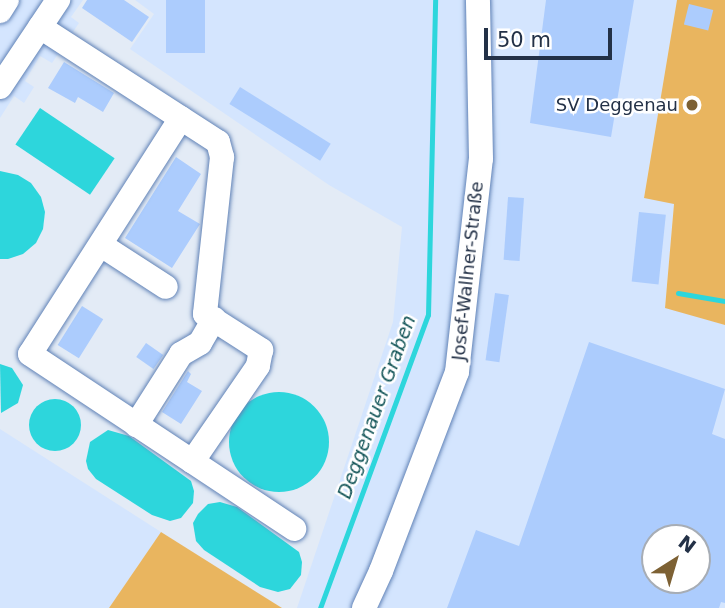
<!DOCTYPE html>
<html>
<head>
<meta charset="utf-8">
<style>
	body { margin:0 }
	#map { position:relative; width:725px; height:608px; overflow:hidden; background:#e3ebf6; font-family:"DejaVu Sans",sans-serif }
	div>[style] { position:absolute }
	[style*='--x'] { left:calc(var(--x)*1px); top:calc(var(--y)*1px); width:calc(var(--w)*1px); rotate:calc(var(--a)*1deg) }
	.built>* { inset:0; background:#d4e5fe }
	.green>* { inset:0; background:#e9b55f }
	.water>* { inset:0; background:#2dd6dc; transform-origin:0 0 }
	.round { border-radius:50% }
	.stream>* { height:5px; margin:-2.5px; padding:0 2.5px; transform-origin:2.5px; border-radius:2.5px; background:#2dd6dc }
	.building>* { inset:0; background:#acccfd; transform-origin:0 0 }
	.roads { filter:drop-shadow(0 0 2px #6082b6) drop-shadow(0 0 2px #6082b6) }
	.minor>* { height:24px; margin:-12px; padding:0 12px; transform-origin:12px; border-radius:12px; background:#fff }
	.dots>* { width:19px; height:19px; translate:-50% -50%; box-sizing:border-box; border:4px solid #fff; border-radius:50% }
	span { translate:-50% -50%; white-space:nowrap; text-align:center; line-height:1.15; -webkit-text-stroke:5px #fff; paint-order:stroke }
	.poi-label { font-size:18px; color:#233147 }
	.right { translate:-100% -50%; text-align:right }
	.street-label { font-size:18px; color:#233147 }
	.water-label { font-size:19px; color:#135558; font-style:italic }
	.north { position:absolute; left:641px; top:524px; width:70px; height:70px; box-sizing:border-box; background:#fff; border:2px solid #a7adb5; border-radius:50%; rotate:37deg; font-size:19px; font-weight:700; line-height:28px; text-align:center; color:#233147 }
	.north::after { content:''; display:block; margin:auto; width:24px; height:32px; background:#7d6134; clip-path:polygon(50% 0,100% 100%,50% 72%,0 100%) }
	.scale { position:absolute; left:484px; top:28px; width:128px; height:32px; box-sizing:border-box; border:4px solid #233147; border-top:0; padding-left:9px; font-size:21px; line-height:24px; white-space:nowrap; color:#233147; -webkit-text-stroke:5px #fff; paint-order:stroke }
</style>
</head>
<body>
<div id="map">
	<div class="built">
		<i style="clip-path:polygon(0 0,83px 0,71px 17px,79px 23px,52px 63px,40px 56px,25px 81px,34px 87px,24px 103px,14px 96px,0 118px)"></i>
		<i style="clip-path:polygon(evenodd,135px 0,677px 0,644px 197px,674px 203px,665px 307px,725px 325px,725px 608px,297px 608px,393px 322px,402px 227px,329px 185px,130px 49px,154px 14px,135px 0,655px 538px,697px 538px,697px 580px,655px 580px,655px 538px)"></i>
		<i style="clip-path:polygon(0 429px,161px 532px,109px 608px,0 608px)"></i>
	</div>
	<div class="green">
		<i style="clip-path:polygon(677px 0,725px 0,725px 325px,665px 308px,674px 204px,644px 198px)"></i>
		<i style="clip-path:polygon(161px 532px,282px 608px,109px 608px)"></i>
	</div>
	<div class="water">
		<i style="left:40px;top:108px;width:90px;height:44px;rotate:34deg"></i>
		<i style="clip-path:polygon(0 171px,18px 175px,31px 183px,41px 197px,45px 212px,43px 229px,36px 243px,23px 254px,8px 259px,0 259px)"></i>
		<i style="clip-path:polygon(0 364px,12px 368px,23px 385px,18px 403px,1px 413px)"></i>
		<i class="round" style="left:229px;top:392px;width:100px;height:100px"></i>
		<i class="round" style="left:29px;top:399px;width:52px;height:52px"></i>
		<i style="clip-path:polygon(108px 430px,129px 436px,191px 481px,194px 491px,193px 503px,181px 518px,170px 521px,152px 515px,96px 479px,88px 469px,86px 461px,90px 442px)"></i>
		<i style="clip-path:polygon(220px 502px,237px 507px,299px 552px,302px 562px,301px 575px,290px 589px,278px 592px,260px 587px,204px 550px,196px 541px,193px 523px,198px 514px,208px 504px)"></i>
	</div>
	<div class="stream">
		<i style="--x:678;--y:293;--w:48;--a:9.7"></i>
		<i style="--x:320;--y:608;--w:312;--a:-69.8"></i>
		<i style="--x:428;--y:315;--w:315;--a:-88.7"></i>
	</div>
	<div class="building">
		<i style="clip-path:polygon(87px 0,124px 0,149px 17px,132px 42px,82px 8px)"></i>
		<i style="left:166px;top:0;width:39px;height:53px"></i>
		<i style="clip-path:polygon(546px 0,634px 0,611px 137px,530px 123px)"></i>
		<i style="left:689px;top:4px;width:25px;height:21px;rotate:14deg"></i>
		<i style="clip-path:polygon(64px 62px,114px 93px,103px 112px,78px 97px,75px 103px,48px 88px)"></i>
		<i style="left:240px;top:87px;width:107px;height:20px;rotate:32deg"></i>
		<i style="clip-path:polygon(176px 157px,201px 174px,178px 211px,200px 224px,172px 268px,125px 238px)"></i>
		<i style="left:508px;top:197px;width:16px;height:63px;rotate:4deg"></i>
		<i style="left:639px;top:212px;width:27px;height:70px;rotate:6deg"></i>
		<i style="left:495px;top:293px;width:14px;height:68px;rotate:8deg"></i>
		<i style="left:82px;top:306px;width:25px;height:46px;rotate:32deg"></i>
		<i style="clip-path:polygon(evenodd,589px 342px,725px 389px,712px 434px,725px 439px,725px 603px,721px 602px,719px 608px,447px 608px,476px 530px,519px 546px,589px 342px,655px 538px,697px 538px,697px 580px,655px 580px,655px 538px)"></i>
		<i style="left:146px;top:343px;width:21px;height:17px;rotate:35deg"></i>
		<i style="clip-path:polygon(188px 371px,191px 374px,187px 382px,202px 391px,181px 424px,162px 412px)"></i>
	</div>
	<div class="roads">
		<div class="minor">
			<i style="--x:0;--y:11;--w:13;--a:-58"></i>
			<i style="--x:40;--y:27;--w:212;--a:32.9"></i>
			<i style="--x:218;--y:142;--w:16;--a:75"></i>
			<i style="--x:222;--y:157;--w:158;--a:96.2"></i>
			<i style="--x:205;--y:314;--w:67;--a:32.7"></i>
			<i style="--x:261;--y:350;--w:16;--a:101"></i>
			<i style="--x:258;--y:366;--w:116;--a:124.5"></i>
			<i style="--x:0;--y:87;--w:105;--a:-56.3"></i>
			<i style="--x:181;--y:118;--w:280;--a:122.6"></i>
			<i style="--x:30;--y:354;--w:317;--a:33.5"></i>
			<i style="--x:101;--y:245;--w:77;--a:32.9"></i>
			<i style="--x:136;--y:425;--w:84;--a:-57.6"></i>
			<i style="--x:181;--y:354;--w:22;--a:-30"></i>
			<i style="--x:200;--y:343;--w:28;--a:-60"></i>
			<i style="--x:364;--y:608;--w:41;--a:-65.3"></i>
			<i style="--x:381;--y:571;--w:213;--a:-69.1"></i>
			<i style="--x:457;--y:372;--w:214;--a:-83.6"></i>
			<i style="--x:481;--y:159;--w:159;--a:-91.1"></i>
		</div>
	</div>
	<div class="dots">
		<i style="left:692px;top:105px;background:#7d6134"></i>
	</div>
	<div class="poi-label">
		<span class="right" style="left:678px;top:105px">SV Deggenau</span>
	</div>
	<div class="street-label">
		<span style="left:468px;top:271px;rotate:-84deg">Josef-Wallner-Straße</span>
	</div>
	<div class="water-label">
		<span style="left:377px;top:407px;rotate:-70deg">Deggenauer Graben</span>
	</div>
	<div class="north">N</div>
	<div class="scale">50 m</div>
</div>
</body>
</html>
